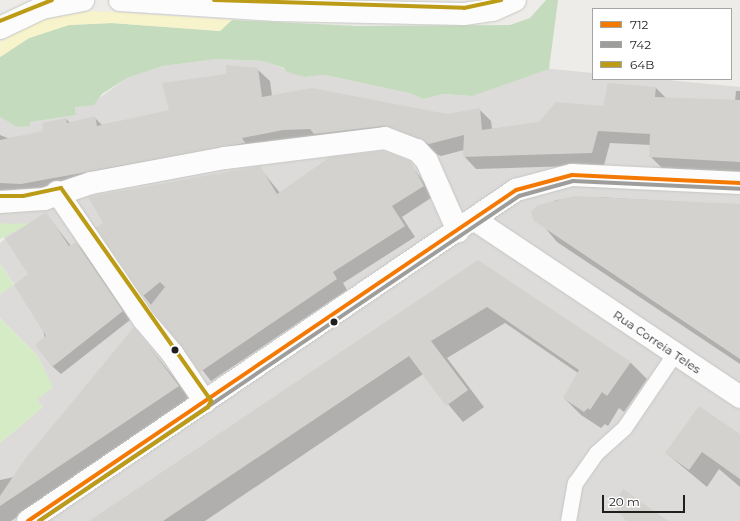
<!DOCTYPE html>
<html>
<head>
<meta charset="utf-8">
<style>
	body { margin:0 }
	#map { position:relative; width:740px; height:521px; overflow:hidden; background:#edece8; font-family:Montserrat,sans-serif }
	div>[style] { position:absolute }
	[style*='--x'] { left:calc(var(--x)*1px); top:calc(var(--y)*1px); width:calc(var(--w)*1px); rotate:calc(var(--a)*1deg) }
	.residential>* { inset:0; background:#dcdbd9 }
	.grass>* { inset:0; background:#d5ebc6 }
	.forest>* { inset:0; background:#c4dcbd }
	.sand>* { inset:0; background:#f7f3cb }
	.shadow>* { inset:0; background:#0003 }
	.building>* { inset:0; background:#d4d2cf }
	.roads { filter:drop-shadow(0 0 1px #c6c6c4) drop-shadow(0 0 1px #c6c6c4) }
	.service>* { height:15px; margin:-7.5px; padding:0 7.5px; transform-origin:7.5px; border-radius:7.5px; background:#fcfcfc }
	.minor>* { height:22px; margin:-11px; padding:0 11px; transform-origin:11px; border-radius:11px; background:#fcfcfc }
	.bus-1>* { height:4px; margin:-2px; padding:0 2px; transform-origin:2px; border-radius:2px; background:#f47902 }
	.bus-2>* { height:4px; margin:-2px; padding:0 2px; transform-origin:2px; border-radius:2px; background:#9d9d9c }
	.bus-3>* { height:4px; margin:-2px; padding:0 2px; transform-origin:2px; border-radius:2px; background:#bc9c17 }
	.dots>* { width:11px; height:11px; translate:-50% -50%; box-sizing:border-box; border:2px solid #fff; border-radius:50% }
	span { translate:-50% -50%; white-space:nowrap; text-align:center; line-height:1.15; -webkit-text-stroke:3px #fff; paint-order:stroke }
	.street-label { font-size:12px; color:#1f1f1f }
	.legend { position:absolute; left:592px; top:8px; width:140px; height:72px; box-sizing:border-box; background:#fff; border:1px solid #a5a5a5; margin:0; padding:5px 7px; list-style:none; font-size:12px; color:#1f1f1f }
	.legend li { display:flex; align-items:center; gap:8px; height:20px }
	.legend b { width:20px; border:1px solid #a5a5a5 }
	.scale { position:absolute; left:602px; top:495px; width:83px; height:18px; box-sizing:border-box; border:2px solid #1f1f1f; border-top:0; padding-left:5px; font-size:12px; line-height:14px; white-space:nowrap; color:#1f1f1f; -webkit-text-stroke:3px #fff; paint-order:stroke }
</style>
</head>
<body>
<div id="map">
	<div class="residential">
		<i style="clip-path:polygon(217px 59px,264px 61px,305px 77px,325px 75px,409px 93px,424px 99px,443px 94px,472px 96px,542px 68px,593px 73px,593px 79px,658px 79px,740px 87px,740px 521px,0 521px,0 443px,43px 407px,37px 400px,38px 356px,0 318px,0 294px,14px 284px,0 264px,0 243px,5px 239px,0 229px,0 117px,17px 127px,29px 122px,76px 115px,75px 107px,98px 99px,127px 78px,163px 66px)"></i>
	</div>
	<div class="grass">
		<i style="clip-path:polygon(0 223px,12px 224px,30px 223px,0 239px)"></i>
		<i style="clip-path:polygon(0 264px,14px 285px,0 294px)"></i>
		<i style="clip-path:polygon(0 318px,38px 356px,53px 387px,37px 400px,43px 407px,0 443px)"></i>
	</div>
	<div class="forest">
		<i style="clip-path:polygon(546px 0,558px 0,549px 69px,472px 96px,443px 94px,424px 99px,409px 93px,325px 75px,305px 77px,287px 72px,284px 68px,263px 61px,217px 59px,163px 66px,127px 78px,102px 94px,94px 105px,75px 107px,76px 115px,30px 122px,30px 126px,17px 127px,0 117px,0 57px,29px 38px,69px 25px,112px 23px,220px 31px,232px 20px,357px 26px,510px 25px,530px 18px)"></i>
	</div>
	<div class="sand">
		<i style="clip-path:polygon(90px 11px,113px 12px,232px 20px,220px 31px,112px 23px,69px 25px,29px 38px,0 57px,0 42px,25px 28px,45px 19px)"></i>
	</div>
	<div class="shadow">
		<i style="clip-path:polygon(257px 69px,270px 81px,272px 96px,447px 115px,479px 109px,491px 121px,492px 129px,540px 123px,604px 107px,608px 84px,656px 88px,667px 99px,735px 101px,736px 91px,740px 91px,740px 173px,662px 168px,650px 156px,651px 145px,610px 143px,604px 165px,476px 169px,464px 156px,464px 150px,441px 156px,397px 137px,33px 195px,0 190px,0 135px,10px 139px,44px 132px,66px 119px,70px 123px,95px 118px,102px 125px,170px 111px,227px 74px)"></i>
		<i style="clip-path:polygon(409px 162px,434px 196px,402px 217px,415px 237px,343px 283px,347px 290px,211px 381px,143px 295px,259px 167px,280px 193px)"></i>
		<i style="clip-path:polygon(595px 197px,740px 205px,740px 364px,557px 242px,532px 212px,556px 200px)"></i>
		<i style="clip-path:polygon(46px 214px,71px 246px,76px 243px,84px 251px,130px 320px,61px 374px,52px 366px,29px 274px)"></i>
		<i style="clip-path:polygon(478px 261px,631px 363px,647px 379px,624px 412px,619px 408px,608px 426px,605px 424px,601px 428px,581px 415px,564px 398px,578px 373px,505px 323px,447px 358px,484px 407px,463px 422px,423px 374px,205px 521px,91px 521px)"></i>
		<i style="clip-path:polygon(134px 328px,192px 400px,11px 521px,0 521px,0 480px,14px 477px)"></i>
		<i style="clip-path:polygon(740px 435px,740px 487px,719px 469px,707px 487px,666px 453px)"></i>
	</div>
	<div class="building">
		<i style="clip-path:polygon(226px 65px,258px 68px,262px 97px,312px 88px,447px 114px,480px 108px,482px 130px,539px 122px,556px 102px,603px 106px,608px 83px,656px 87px,655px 97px,740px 100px,740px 162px,649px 157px,650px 134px,598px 131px,592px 153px,463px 157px,464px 135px,429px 144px,383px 126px,314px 134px,310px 129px,283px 130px,242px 138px,245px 143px,21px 184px,0 183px,0 140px,43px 131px,42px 123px,66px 118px,67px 123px,95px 116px,97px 126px,169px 110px,162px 83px,226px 74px)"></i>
		<i style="clip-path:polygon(383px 151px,410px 161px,424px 186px,392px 206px,405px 226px,333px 272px,337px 279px,200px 372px,150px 306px,165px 287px,160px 282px,143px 296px,96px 228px,103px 223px,88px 197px,260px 166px,277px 194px,330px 157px)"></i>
		<i style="clip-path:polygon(574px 196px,740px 204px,740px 359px,534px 221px,531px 212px,538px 205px)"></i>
		<i style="clip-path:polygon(46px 212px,69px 246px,76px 242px,123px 311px,52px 367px,35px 345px,46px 336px,14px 285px,28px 274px,5px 239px)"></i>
		<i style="clip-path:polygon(478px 260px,631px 362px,607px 396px,602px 392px,590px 410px,588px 408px,584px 412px,563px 398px,579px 370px,487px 307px,431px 341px,468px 390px,446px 406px,409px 356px,163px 521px,89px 521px)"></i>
		<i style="clip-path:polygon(134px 327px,179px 386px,0 506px,0 496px,25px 459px)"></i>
		<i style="clip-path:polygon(699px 406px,740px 434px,740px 479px,702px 452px,689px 470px,665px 453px)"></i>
		<i style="clip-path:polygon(623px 489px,668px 521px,626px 521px,613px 505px)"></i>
	</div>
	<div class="roads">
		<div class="service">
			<i style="--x:568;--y:521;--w:39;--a:-80"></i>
			<i style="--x:575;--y:483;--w:37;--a:-55"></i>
			<i style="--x:596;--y:453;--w:38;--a:-42"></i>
			<i style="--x:624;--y:428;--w:91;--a:-55.8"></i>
		</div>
		<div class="minor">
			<i style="--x:120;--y:0;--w:156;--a:3.7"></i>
			<i style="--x:276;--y:10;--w:188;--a:1.2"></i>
			<i style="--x:464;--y:14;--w:29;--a:-8"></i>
			<i style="--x:493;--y:10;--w:24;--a:-24"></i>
			<i style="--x:0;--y:28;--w:47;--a:-25.5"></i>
			<i style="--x:42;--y:8;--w:42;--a:-11"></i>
			<i style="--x:57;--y:192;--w:155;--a:55.8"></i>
			<i style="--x:144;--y:320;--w:43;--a:49.7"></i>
			<i style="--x:172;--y:353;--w:59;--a:56"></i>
			<i style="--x:0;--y:202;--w:44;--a:-3.9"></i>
			<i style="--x:44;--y:199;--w:50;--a:-18.8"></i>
			<i style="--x:91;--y:183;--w:136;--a:-10.6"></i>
			<i style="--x:225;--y:158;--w:161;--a:-7.1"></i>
			<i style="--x:385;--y:138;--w:34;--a:21"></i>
			<i style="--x:417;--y:150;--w:15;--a:48"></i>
			<i style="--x:427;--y:161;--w:77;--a:66.1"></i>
			<i style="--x:475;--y:220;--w:319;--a:33.7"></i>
			<i style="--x:28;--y:521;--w:590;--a:-34.15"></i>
			<i style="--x:516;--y:190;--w:58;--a:-15"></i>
			<i style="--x:572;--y:175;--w:168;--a:2.7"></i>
		</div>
	</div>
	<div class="bus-1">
		<i style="--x:28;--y:521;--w:590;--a:-34.15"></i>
		<i style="--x:516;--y:190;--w:58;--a:-15"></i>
		<i style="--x:572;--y:175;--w:168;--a:2.7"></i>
	</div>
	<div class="bus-2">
		<i style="--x:39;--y:521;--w:580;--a:-34.1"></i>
		<i style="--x:519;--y:196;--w:56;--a:-15.5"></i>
		<i style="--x:573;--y:181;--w:167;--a:2.7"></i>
	</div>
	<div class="bus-3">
		<i style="--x:214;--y:0;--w:250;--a:1.8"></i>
		<i style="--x:464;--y:8;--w:38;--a:-12"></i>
		<i style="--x:0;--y:21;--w:56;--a:-22"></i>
		<i style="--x:0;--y:196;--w:23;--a:0"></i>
		<i style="--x:23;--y:196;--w:39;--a:-12"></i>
		<i style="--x:61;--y:188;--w:261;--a:54.8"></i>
		<i style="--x:211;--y:401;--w:7;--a:117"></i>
		<i style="--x:208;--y:407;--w:204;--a:146"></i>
	</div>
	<div class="dots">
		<i style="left:334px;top:322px;background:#1f1f1f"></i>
		<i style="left:175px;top:350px;background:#1f1f1f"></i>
	</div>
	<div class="street-label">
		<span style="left:657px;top:342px;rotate:34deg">Rua Correia Teles</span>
	</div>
	<ul class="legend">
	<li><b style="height:5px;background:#f47902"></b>712</li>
	<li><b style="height:5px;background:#9d9d9c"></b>742</li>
	<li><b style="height:5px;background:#bc9c17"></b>64B</li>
	</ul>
	<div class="scale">20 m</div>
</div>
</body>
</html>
